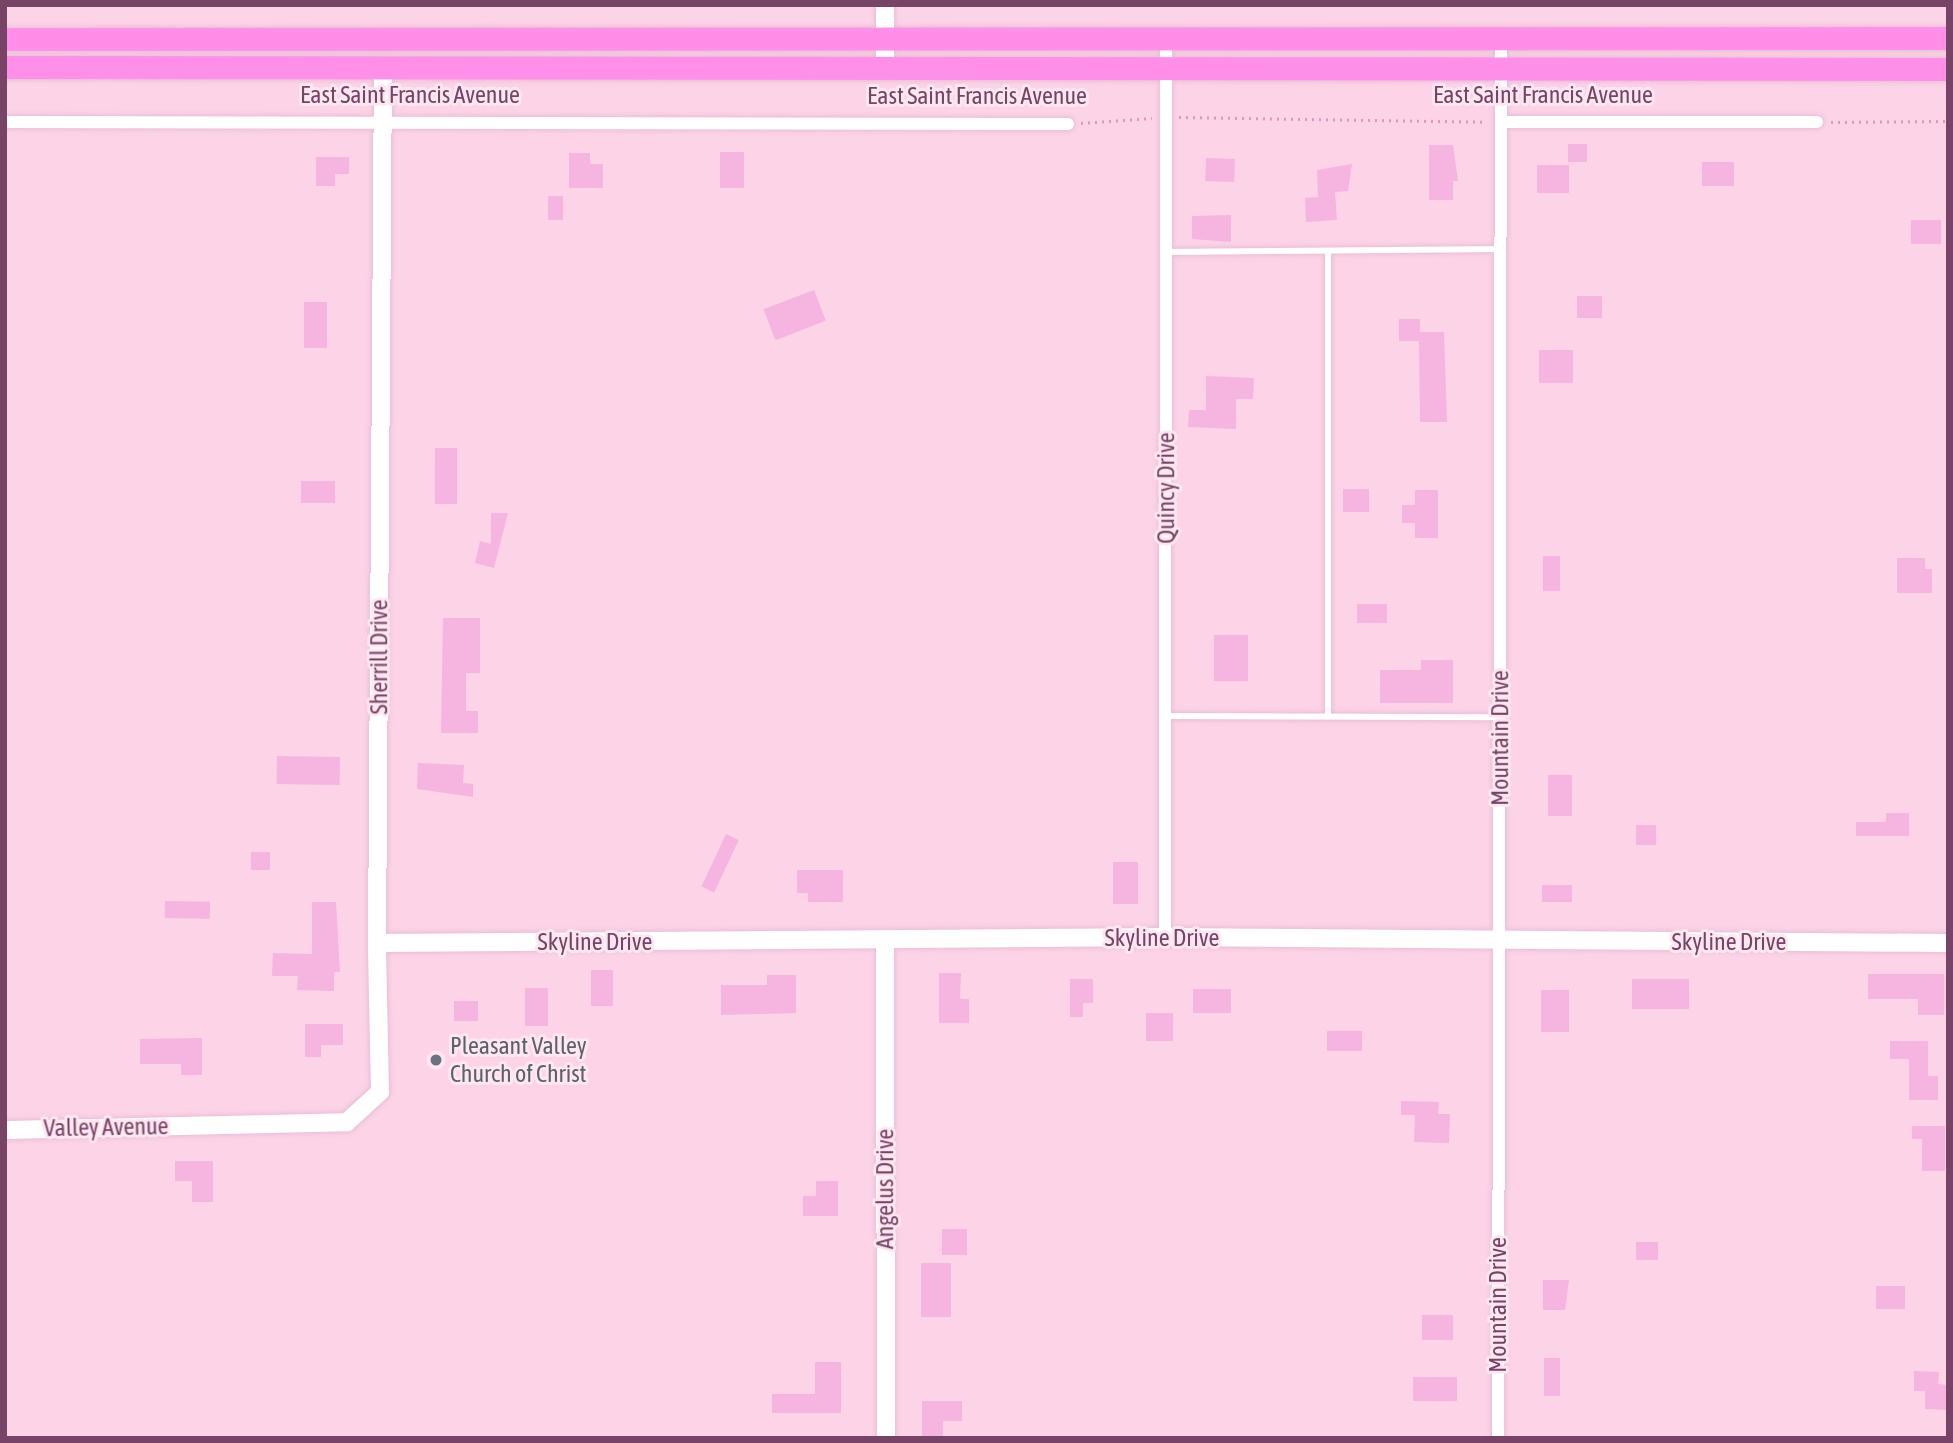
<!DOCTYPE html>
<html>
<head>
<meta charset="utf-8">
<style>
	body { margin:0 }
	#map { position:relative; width:1953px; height:1443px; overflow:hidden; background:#fedfed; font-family:"Asap Condensed",sans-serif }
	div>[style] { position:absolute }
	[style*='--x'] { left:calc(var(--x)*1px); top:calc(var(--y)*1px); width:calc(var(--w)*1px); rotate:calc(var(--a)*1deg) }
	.residential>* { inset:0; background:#fcd3e7; transform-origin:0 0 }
	.building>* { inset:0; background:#f6b4e0; transform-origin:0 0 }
	.path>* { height:2.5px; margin-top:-1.25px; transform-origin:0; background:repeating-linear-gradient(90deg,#db97c5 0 2px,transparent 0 7px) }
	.roads { filter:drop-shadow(0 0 2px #e8bfd7) drop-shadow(0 0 2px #e8bfd7) }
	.lane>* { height:6px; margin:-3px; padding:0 3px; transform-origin:3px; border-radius:3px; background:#fff }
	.street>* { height:12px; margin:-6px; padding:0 6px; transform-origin:6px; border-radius:6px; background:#fff }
	.secondary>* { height:18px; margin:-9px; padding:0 9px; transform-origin:9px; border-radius:9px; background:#fff }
	.highway>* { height:23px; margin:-11.5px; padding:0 11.5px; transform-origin:11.5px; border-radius:11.5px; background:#ff8fe9 }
	.dots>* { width:19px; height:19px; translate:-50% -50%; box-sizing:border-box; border:4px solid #ffe7f2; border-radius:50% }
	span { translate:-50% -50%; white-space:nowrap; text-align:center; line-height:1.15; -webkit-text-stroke:6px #ffe7f2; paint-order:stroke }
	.street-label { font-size:24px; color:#774468 }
	.worship-label { font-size:24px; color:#5b616d }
	.left { translate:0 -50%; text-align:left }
	.frame { position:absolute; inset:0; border:7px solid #774468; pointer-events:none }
</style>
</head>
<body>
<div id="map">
	<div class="residential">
		<i style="left:5px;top:5px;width:1943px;height:1433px"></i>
	</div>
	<div class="building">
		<i style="left:1568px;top:144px;width:19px;height:18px"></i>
		<i style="clip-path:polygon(1429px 145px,1453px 145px,1458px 181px,1453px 181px,1453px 200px,1429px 200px)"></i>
		<i style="left:720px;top:152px;width:24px;height:36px"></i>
		<i style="clip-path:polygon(569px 153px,590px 153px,590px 164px,603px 164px,603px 188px,569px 188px)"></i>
		<i style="clip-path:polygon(316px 157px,349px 157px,349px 174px,335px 174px,335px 186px,316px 186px)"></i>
		<i style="left:1206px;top:158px;width:29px;height:23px;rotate:2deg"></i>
		<i style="left:1702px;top:162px;width:32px;height:24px"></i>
		<i style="clip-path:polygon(1352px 164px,1348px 191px,1335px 192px,1337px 220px,1306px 222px,1305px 198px,1318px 197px,1317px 170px)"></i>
		<i style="left:1537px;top:165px;width:32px;height:28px"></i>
		<i style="left:548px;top:196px;width:15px;height:24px"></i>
		<i style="clip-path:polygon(1231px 215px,1231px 242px,1192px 239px,1192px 216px)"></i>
		<i style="left:1911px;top:220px;width:30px;height:24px"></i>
		<i style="left:814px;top:290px;width:33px;height:54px;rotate:69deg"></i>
		<i style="left:1577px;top:296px;width:25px;height:22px"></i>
		<i style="left:304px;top:302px;width:23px;height:46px"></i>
		<i style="clip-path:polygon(1399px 319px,1420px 319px,1420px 332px,1444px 332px,1447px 422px,1420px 422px,1419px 341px,1399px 341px)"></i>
		<i style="left:1539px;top:350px;width:34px;height:33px"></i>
		<i style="clip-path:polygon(1206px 376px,1254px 378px,1253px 399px,1236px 399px,1236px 429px,1188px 427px,1189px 410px,1206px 410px)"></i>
		<i style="left:435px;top:448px;width:22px;height:56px"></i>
		<i style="left:301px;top:481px;width:34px;height:22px"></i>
		<i style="left:1343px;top:489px;width:26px;height:23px"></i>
		<i style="clip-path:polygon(1415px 490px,1438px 490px,1438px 538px,1415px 538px,1415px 523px,1402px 523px,1402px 505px,1415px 505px)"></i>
		<i style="clip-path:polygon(491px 513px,508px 513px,494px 568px,475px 563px,480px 541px,491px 544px)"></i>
		<i style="left:1543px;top:556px;width:17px;height:35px"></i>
		<i style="clip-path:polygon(1897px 558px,1925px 558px,1925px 569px,1932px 569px,1932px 593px,1897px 593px)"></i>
		<i style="left:1357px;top:604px;width:30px;height:19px"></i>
		<i style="clip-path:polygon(443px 618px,480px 618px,480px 673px,466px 673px,466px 711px,478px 711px,478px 733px,441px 733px)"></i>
		<i style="left:1214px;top:635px;width:34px;height:46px"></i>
		<i style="clip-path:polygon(1421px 660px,1453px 660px,1453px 703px,1380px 703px,1380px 670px,1421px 670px)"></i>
		<i style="left:277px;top:756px;width:63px;height:28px;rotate:1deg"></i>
		<i style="clip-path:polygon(418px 763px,464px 765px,463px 783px,473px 784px,473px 797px,417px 789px)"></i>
		<i style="left:1548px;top:775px;width:24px;height:41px"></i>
		<i style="clip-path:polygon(1886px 813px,1909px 813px,1909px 836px,1856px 836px,1856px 822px,1886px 822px)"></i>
		<i style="left:1636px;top:825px;width:20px;height:20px"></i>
		<i style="left:726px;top:834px;width:14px;height:58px;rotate:25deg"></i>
		<i style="left:251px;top:852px;width:19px;height:18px"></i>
		<i style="left:1113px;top:862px;width:25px;height:42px"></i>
		<i style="clip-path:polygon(797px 870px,843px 870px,843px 902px,808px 902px,808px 893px,797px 893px)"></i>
		<i style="left:1542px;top:885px;width:30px;height:17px"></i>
		<i style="left:165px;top:901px;width:45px;height:17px;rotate:1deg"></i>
		<i style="clip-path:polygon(312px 902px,336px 902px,340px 972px,334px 972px,334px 991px,297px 990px,298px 976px,272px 976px,273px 953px,312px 954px)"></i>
		<i style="left:591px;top:970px;width:22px;height:36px"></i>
		<i style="clip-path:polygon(939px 973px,961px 973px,960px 999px,969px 999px,969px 1023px,939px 1023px)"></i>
		<i style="clip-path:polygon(1868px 974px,1944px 974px,1944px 1015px,1918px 1015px,1918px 999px,1868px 999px)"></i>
		<i style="clip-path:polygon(767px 975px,796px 975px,796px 1013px,721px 1015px,721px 985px,767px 985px)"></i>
		<i style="clip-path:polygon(1070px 979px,1093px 979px,1093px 1003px,1083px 1003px,1083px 1017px,1070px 1017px)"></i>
		<i style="left:1632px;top:979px;width:57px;height:30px"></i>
		<i style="left:525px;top:988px;width:23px;height:38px"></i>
		<i style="left:1193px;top:989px;width:38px;height:24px"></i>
		<i style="left:1541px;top:990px;width:28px;height:42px"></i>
		<i style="left:454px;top:1001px;width:24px;height:20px"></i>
		<i style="left:1146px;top:1013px;width:27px;height:28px"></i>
		<i style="clip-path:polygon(305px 1024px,343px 1024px,343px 1045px,321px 1045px,321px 1057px,305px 1057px)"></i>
		<i style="left:1327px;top:1031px;width:35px;height:20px"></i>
		<i style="clip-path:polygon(202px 1038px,202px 1075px,181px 1075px,181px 1064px,140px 1064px,140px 1039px)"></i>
		<i style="clip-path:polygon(1890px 1041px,1928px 1041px,1928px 1076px,1938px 1076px,1938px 1100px,1909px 1100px,1909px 1059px,1890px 1059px)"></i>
		<i style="clip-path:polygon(1401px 1101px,1439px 1102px,1438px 1114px,1450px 1114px,1449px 1143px,1414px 1142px,1415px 1115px,1401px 1115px)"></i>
		<i style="clip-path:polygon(1912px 1126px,1945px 1126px,1945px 1171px,1922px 1171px,1922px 1139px,1912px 1139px)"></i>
		<i style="clip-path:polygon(175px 1161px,213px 1161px,213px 1202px,192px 1202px,192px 1181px,175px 1181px)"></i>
		<i style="clip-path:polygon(816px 1181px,838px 1181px,838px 1216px,803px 1216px,803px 1196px,816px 1196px)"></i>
		<i style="left:942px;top:1229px;width:25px;height:26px"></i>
		<i style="left:1636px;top:1242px;width:22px;height:18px"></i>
		<i style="left:921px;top:1263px;width:30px;height:54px"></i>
		<i style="clip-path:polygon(1543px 1280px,1569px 1280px,1565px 1310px,1543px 1310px)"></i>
		<i style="left:1876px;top:1286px;width:29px;height:23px"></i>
		<i style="left:1422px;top:1315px;width:31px;height:25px"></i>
		<i style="left:1544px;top:1358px;width:16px;height:38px"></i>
		<i style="clip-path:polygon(815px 1362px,841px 1362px,841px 1413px,772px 1413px,772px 1394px,815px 1394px)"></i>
		<i style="clip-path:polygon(1914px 1371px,1939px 1372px,1938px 1384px,1948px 1385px,1947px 1410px,1925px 1409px,1925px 1391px,1914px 1391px)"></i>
		<i style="left:1413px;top:1377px;width:44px;height:24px"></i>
		<i style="clip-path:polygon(922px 1401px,962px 1401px,962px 1421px,943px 1421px,943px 1438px,922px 1438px)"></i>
	</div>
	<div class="path">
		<i style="--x:1179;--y:117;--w:308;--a:0.9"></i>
		<i style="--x:1831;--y:122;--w:117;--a:-0.5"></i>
		<i style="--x:1081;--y:123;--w:71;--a:-4"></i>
	</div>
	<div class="roads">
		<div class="lane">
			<i style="--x:1328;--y:251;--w:465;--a:90"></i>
			<i style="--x:1166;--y:252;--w:334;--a:-0.5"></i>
			<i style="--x:1166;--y:716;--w:334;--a:0.2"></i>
		</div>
		<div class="street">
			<i style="--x:5;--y:122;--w:1063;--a:0.11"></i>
			<i style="--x:1501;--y:122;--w:316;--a:0"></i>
			<i style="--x:1165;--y:937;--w:898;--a:-89.94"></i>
			<i style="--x:1498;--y:1438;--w:1399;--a:-89.88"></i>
		</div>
		<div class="secondary">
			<i style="--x:885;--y:5;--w:63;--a:90"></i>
			<i style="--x:885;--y:941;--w:497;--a:89.9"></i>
			<i style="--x:377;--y:943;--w:788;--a:-0.44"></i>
			<i style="--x:1165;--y:937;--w:783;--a:0.44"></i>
			<i style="--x:5;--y:1130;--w:342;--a:-1.3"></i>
			<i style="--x:347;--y:1122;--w:45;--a:-42.3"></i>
			<i style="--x:380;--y:1092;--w:149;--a:-91.2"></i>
			<i style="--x:377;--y:943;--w:875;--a:-89.61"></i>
		</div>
		<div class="highway">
			<i style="--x:5;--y:39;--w:1943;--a:-0.03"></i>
			<i style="--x:5;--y:67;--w:1943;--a:0.06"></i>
		</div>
	</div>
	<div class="dots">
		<i style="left:436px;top:1060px;background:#6b7280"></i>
	</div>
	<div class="street-label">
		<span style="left:410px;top:95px">East Saint Francis Avenue</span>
		<span style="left:1543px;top:95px">East Saint Francis Avenue</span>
		<span style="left:977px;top:96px">East Saint Francis Avenue</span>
		<span style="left:1166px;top:488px;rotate:-90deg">Quincy Drive</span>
		<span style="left:379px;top:657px;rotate:-90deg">Sherrill Drive</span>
		<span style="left:1500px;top:738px;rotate:-90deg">Mountain Drive</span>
		<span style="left:1162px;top:938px">Skyline Drive</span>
		<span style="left:595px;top:942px">Skyline Drive</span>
		<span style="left:1729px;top:942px">Skyline Drive</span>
		<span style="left:106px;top:1127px;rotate:-1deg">Valley Avenue</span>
		<span style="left:885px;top:1189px;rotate:-90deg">Angelus Drive</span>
		<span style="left:1498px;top:1305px;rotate:-90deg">Mountain Drive</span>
	</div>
	<div class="worship-label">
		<span class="left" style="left:450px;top:1060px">Pleasant Valley<br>Church of Christ</span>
	</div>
	<div class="frame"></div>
</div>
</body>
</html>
